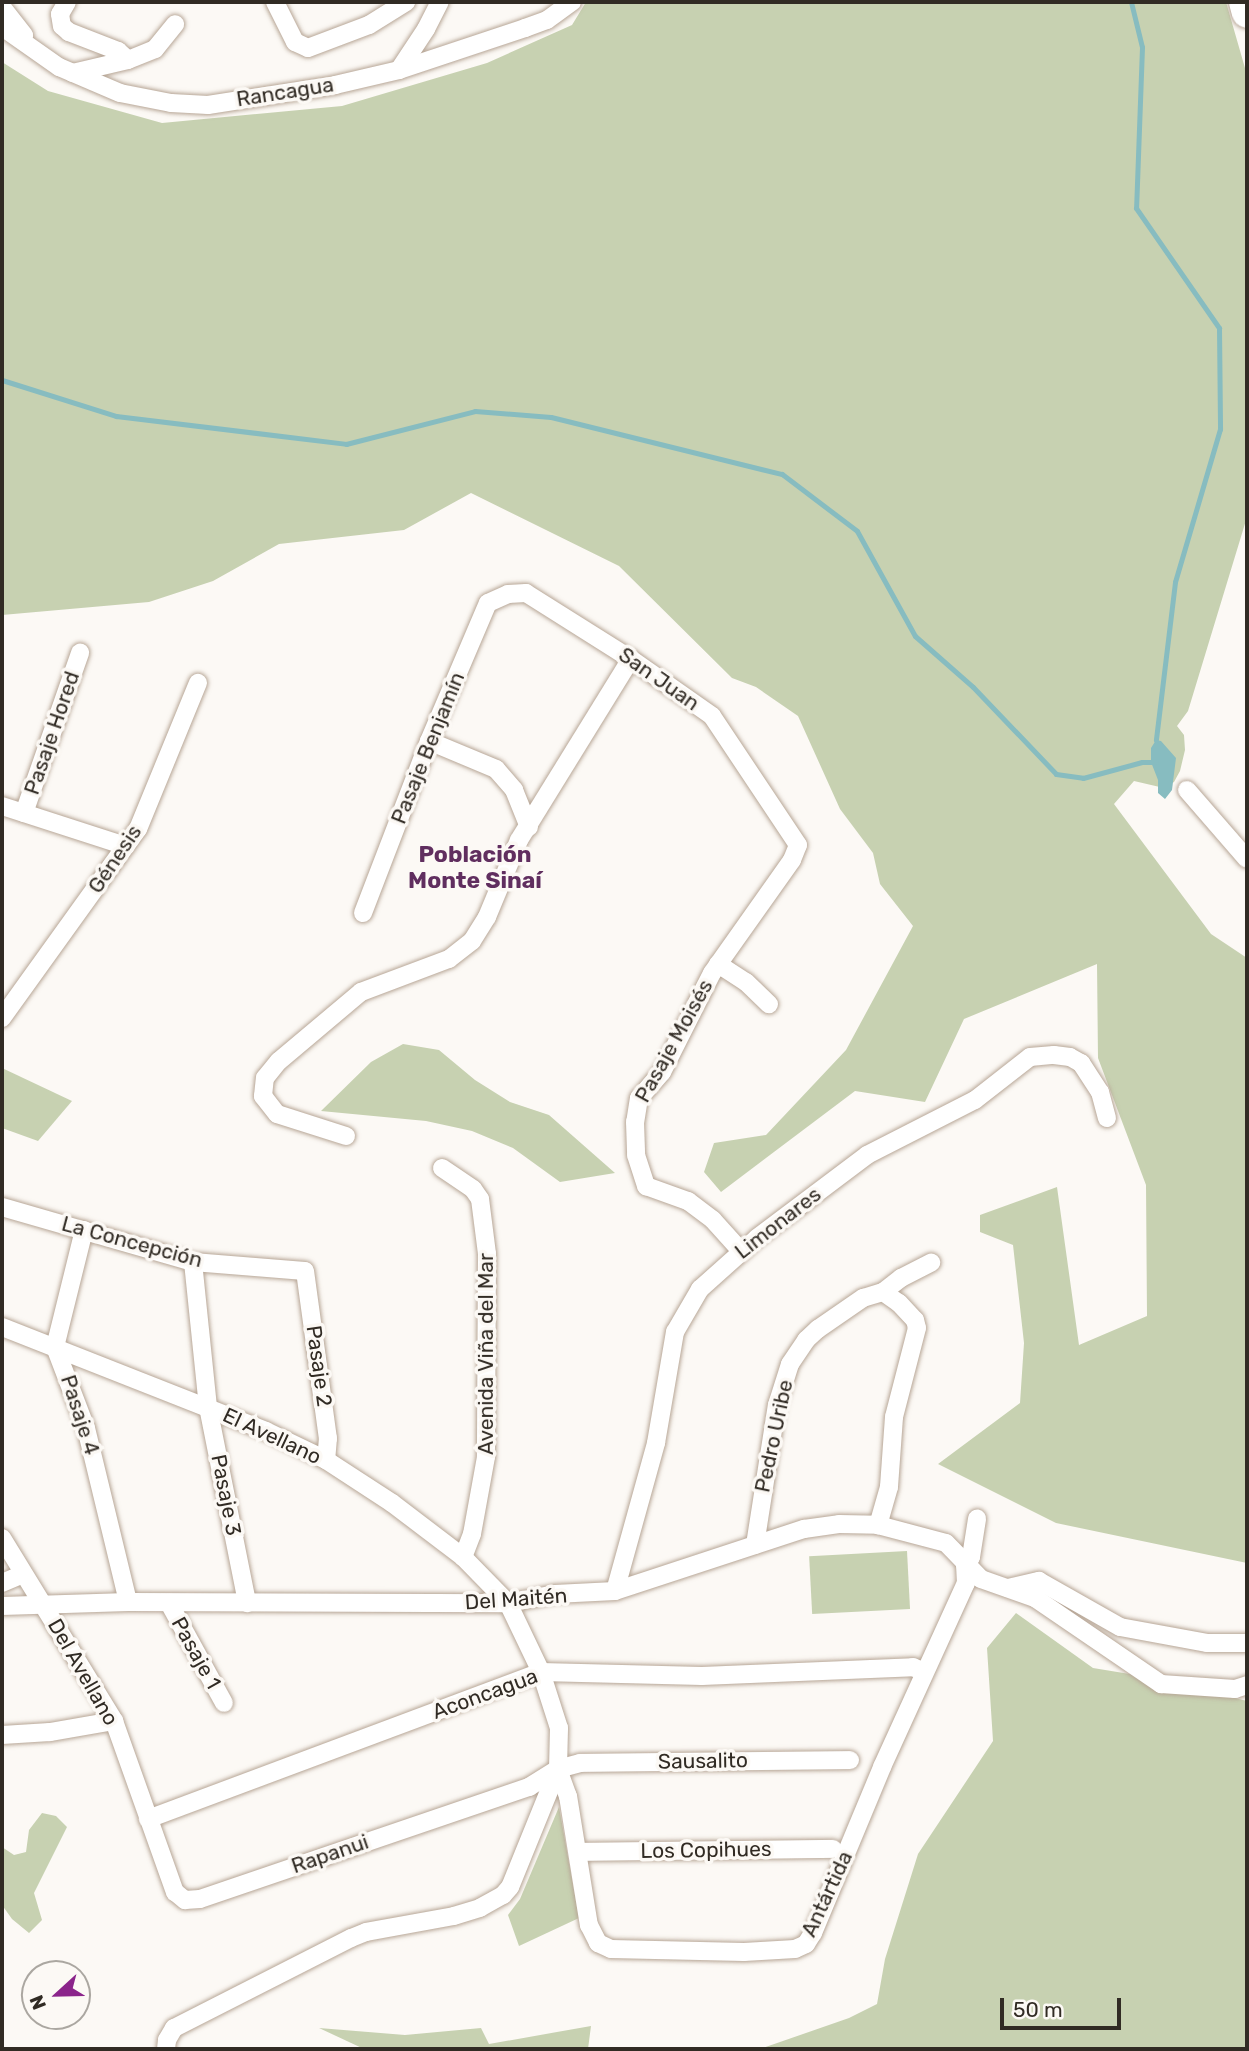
<!DOCTYPE html>
<html>
<head>
<meta charset="utf-8">
<style>
	body { margin:0 }
	#map { position:relative; width:1249px; height:2051px; overflow:hidden; background:#fcf9f5; font-family:Rubik,sans-serif }
	div>[style] { position:absolute }
	[style*='--x'] { left:calc(var(--x)*1px); top:calc(var(--y)*1px); width:calc(var(--w)*1px); rotate:calc(var(--a)*1deg) }
	.green>* { inset:0; background:#c7d1b1; transform-origin:0 0 }
	.water>* { inset:0; background:#87bcc0 }
	.stream>* { height:5px; margin:-2.5px; padding:0 2.5px; transform-origin:2.5px; border-radius:2.5px; background:#87bcc0 }
	.roads { filter:drop-shadow(0 0 2px #b7a696) drop-shadow(0 0 2px #b7a696) }
	.minor>* { height:18px; margin:-9px; padding:0 9px; transform-origin:9px; border-radius:9px; background:#fff }
	.primary>* { height:30px; margin:-15px; padding:0 15px; transform-origin:15px; border-radius:15px; background:#fff }
	span { translate:-50% -50%; white-space:nowrap; text-align:center; line-height:1.15; -webkit-text-stroke:7px #fcf9f5; paint-order:stroke }
	.street-label { font-size:21px; color:#312b24 }
	.neighbourhood-label { font-size:23px; color:#602e5f; font-weight:700 }
	.frame { position:absolute; inset:0; border:4px solid #312b24; pointer-events:none }
	.north { position:absolute; left:21px; top:1960px; width:70px; height:70px; box-sizing:border-box; background:#fcf9f5; border:2px solid #aba7a1; border-radius:50%; rotate:248deg; font-size:19px; font-weight:700; line-height:28px; text-align:center; color:#312b24 }
	.north::after { content:''; display:block; margin:auto; width:24px; height:32px; background:#8b248b; clip-path:polygon(50% 0,100% 100%,50% 72%,0 100%) }
	.scale { position:absolute; left:1000px; top:1998px; width:121px; height:32px; box-sizing:border-box; border:4px solid #312b24; border-top:0; padding-left:9px; font-size:21px; line-height:24px; white-space:nowrap; color:#312b24; -webkit-text-stroke:5px #fcf9f5; paint-order:stroke }
</style>
</head>
<body>
<div id="map">
	<div class="green">
		<i style="clip-path:polygon(586px 2px,1226px 2px,1247px 75px,1247px 517px,1188px 711px,1177px 726px,1184px 735px,1185px 750px,1180px 771px,1174px 782px,1164px 788px,1134px 781px,1114px 804px,1211px 934px,1247px 958px,1247px 1563px,1056px 1523px,938px 1464px,1020px 1403px,1024px 1343px,1013px 1245px,980px 1232px,980px 1215px,1057px 1187px,1079px 1345px,1147px 1316px,1146px 1185px,1098px 1058px,1097px 964px,964px 1019px,925px 1102px,855px 1091px,721px 1192px,704px 1172px,714px 1143px,766px 1135px,846px 1050px,913px 926px,880px 884px,873px 853px,840px 809px,798px 716px,756px 687px,732px 678px,619px 566px,471px 493px,404px 530px,279px 544px,213px 581px,149px 602px,2px 615px,2px 62px,48px 91px,162px 123px,342px 106px,487px 63px,572px 25px)"></i>
		<i style="clip-path:polygon(403px 1044px,439px 1050px,475px 1080px,510px 1102px,549px 1115px,615px 1173px,560px 1182px,513px 1148px,472px 1131px,426px 1121px,321px 1111px,371px 1062px)"></i>
		<i style="clip-path:polygon(2px 1068px,72px 1101px,38px 1141px,2px 1128px)"></i>
		<i style="left:907px;top:1551px;width:58px;height:98px;rotate:87deg"></i>
		<i style="clip-path:polygon(1016px 1613px,1093px 1668px,1160px 1679px,1247px 1701px,1247px 2049px,760px 2049px,849px 2018px,877px 2004px,885px 1959px,918px 1854px,993px 1741px,987px 1648px)"></i>
		<i style="clip-path:polygon(559px 1807px,579px 1918px,519px 1946px,508px 1915px,520px 1899px)"></i>
		<i style="clip-path:polygon(42px 1813px,56px 1816px,67px 1827px,34px 1893px,42px 1920px,29px 1933px,12px 1919px,2px 1905px,2px 1847px,14px 1855px,26px 1852px,29px 1830px)"></i>
		<i style="clip-path:polygon(591px 2026px,588px 2049px,364px 2049px,319px 2028px,405px 2035px,481px 2028px,489px 2044px)"></i>
	</div>
	<div class="water">
		<i style="clip-path:polygon(1156px 740px,1161px 741px,1176px 758px,1172px 790px,1165px 799px,1158px 793px,1158px 780px,1151px 762px,1151px 748px)"></i>
	</div>
	<div class="stream">
		<i style="--x:1131;--y:2;--w:46;--a:76.3"></i>
		<i style="--x:1142;--y:47;--w:161;--a:92.1"></i>
		<i style="--x:1136;--y:208;--w:146;--a:55.3"></i>
		<i style="--x:1219;--y:328;--w:101;--a:89.4"></i>
		<i style="--x:1220;--y:429;--w:159;--a:106.4"></i>
		<i style="--x:1175;--y:582;--w:159;--a:96.9"></i>
		<i style="--x:2;--y:380;--w:120;--a:17.5"></i>
		<i style="--x:116;--y:416;--w:232;--a:6.9"></i>
		<i style="--x:346;--y:444;--w:133;--a:-14.3"></i>
		<i style="--x:475;--y:411;--w:76;--a:4.5"></i>
		<i style="--x:551;--y:417;--w:238;--a:13.9"></i>
		<i style="--x:782;--y:474;--w:94;--a:37.2"></i>
		<i style="--x:857;--y:531;--w:120;--a:61.1"></i>
		<i style="--x:915;--y:636;--w:77;--a:41.3"></i>
		<i style="--x:973;--y:687;--w:120;--a:46.3"></i>
		<i style="--x:1056;--y:774;--w:27;--a:8"></i>
		<i style="--x:1083;--y:778;--w:61;--a:-15.2"></i>
		<i style="--x:1142;--y:762;--w:14;--a:0"></i>
	</div>
	<div class="roads">
		<div class="minor">
			<i style="--x:67;--y:2;--w:14;--a:120"></i>
			<i style="--x:60;--y:14;--w:12;--a:81"></i>
			<i style="--x:62;--y:26;--w:9;--a:41"></i>
			<i style="--x:69;--y:32;--w:53;--a:21.2"></i>
			<i style="--x:118;--y:51;--w:13;--a:42"></i>
			<i style="--x:128;--y:60;--w:57;--a:166.9"></i>
			<i style="--x:275;--y:2;--w:45;--a:63.4"></i>
			<i style="--x:295;--y:42;--w:14;--a:25"></i>
			<i style="--x:308;--y:48;--w:65;--a:-20.7"></i>
			<i style="--x:369;--y:25;--w:44;--a:-31.9"></i>
			<i style="--x:2;--y:7;--w:36;--a:52"></i>
			<i style="--x:2;--y:27;--w:70;--a:35.1"></i>
			<i style="--x:59;--y:67;--w:66;--a:23.1"></i>
			<i style="--x:120;--y:93;--w:52;--a:11.1"></i>
			<i style="--x:171;--y:103;--w:37;--a:3"></i>
			<i style="--x:208;--y:105;--w:129;--a:-8.9"></i>
			<i style="--x:335;--y:85;--w:66;--a:-13.2"></i>
			<i style="--x:399;--y:70;--w:133;--a:-18.4"></i>
			<i style="--x:525;--y:28;--w:23;--a:-20"></i>
			<i style="--x:547;--y:20;--w:31;--a:-36"></i>
			<i style="--x:128;--y:60;--w:29;--a:-22"></i>
			<i style="--x:155;--y:49;--w:32;--a:-51"></i>
			<i style="--x:399;--y:70;--w:49;--a:-56.6"></i>
			<i style="--x:426;--y:29;--w:30;--a:-63"></i>
			<i style="--x:429;--y:741;--w:73;--a:22.7"></i>
			<i style="--x:496;--y:769;--w:28;--a:49"></i>
			<i style="--x:514;--y:790;--w:40;--a:68"></i>
			<i style="--x:1187;--y:790;--w:91;--a:49"></i>
			<i style="--x:2;--y:806;--w:130;--a:17.9"></i>
			<i style="--x:24;--y:813;--w:170;--a:-70.7"></i>
			<i style="--x:363;--y:913;--w:184;--a:-69"></i>
			<i style="--x:429;--y:741;--w:150;--a:-66.9"></i>
			<i style="--x:488;--y:603;--w:22;--a:-24"></i>
			<i style="--x:508;--y:594;--w:18;--a:-3"></i>
			<i style="--x:526;--y:593;--w:124;--a:32.2"></i>
			<i style="--x:631;--y:659;--w:99;--a:35.1"></i>
			<i style="--x:712;--y:716;--w:155;--a:56.3"></i>
			<i style="--x:798;--y:845;--w:16;--a:112"></i>
			<i style="--x:792;--y:860;--w:138;--a:125.3"></i>
			<i style="--x:712;--y:973;--w:111;--a:116.8"></i>
			<i style="--x:662;--y:1072;--w:35;--a:131"></i>
			<i style="--x:639;--y:1098;--w:24;--a:99"></i>
			<i style="--x:635;--y:1122;--w:33;--a:88"></i>
			<i style="--x:636;--y:1155;--w:33;--a:72"></i>
			<i style="--x:646;--y:1186;--w:45;--a:19.7"></i>
			<i style="--x:688;--y:1201;--w:31;--a:37"></i>
			<i style="--x:713;--y:1220;--w:42;--a:47.9"></i>
			<i style="--x:718;--y:964;--w:33;--a:33"></i>
			<i style="--x:746;--y:982;--w:32;--a:44"></i>
			<i style="--x:2;--y:1018;--w:233;--a:-54.3"></i>
			<i style="--x:138;--y:829;--w:158;--a:-67.7"></i>
			<i style="--x:346;--y:1136;--w:72;--a:-162.3"></i>
			<i style="--x:277;--y:1114;--w:23;--a:-128"></i>
			<i style="--x:263;--y:1096;--w:18;--a:-84"></i>
			<i style="--x:265;--y:1078;--w:22;--a:-51"></i>
			<i style="--x:279;--y:1061;--w:107;--a:-40.1"></i>
			<i style="--x:361;--y:992;--w:94;--a:-20.6"></i>
			<i style="--x:449;--y:959;--w:29;--a:-38"></i>
			<i style="--x:472;--y:941;--w:28;--a:-58"></i>
			<i style="--x:487;--y:917;--w:83;--a:-67.4"></i>
			<i style="--x:519;--y:840;--w:213;--a:-58.3"></i>
			<i style="--x:442;--y:1168;--w:37;--a:34"></i>
			<i style="--x:473;--y:1189;--w:12;--a:55"></i>
			<i style="--x:480;--y:1199;--w:55;--a:82.7"></i>
			<i style="--x:487;--y:1254;--w:203;--a:90.3"></i>
			<i style="--x:486;--y:1457;--w:78;--a:100.3"></i>
			<i style="--x:472;--y:1534;--w:25;--a:111"></i>
			<i style="--x:2;--y:1207;--w:199;--a:16.1"></i>
			<i style="--x:193;--y:1262;--w:112;--a:4.6"></i>
			<i style="--x:305;--y:1271;--w:169;--a:82.2"></i>
			<i style="--x:328;--y:1438;--w:22;--a:95"></i>
			<i style="--x:84;--y:1230;--w:121;--a:103.9"></i>
			<i style="--x:55;--y:1347;--w:87;--a:69.1"></i>
			<i style="--x:86;--y:1428;--w:179;--a:76.4"></i>
			<i style="--x:193;--y:1262;--w:146;--a:84.1"></i>
			<i style="--x:208;--y:1407;--w:200;--a:78.7"></i>
			<i style="--x:883;--y:1292;--w:23;--a:-38"></i>
			<i style="--x:901;--y:1278;--w:34;--a:-27"></i>
			<i style="--x:2;--y:1327;--w:284;--a:21.5"></i>
			<i style="--x:266;--y:1431;--w:67;--a:25.8"></i>
			<i style="--x:326;--y:1460;--w:79;--a:33.1"></i>
			<i style="--x:392;--y:1503;--w:89;--a:37.3"></i>
			<i style="--x:463;--y:1557;--w:64;--a:45.6"></i>
			<i style="--x:508;--y:1603;--w:76;--a:64.4"></i>
			<i style="--x:541;--y:1672;--w:59;--a:72.2"></i>
			<i style="--x:559;--y:1728;--w:41;--a:91.4"></i>
			<i style="--x:558;--y:1769;--w:127;--a:112.1"></i>
			<i style="--x:510;--y:1887;--w:11;--a:131"></i>
			<i style="--x:503;--y:1895;--w:26;--a:151"></i>
			<i style="--x:480;--y:1908;--w:27;--a:163"></i>
			<i style="--x:454;--y:1916;--w:89;--a:169.7"></i>
			<i style="--x:366;--y:1932;--w:16;--a:158"></i>
			<i style="--x:351;--y:1938;--w:199;--a:153"></i>
			<i style="--x:174;--y:2028;--w:14;--a:120"></i>
			<i style="--x:167;--y:2040;--w:9;--a:96"></i>
			<i style="--x:2;--y:1538;--w:215;--a:58.5"></i>
			<i style="--x:114;--y:1721;--w:182;--a:70.4"></i>
			<i style="--x:175;--y:1892;--w:13;--a:39"></i>
			<i style="--x:185;--y:1900;--w:15;--a:-4"></i>
			<i style="--x:200;--y:1899;--w:348;--a:-18.8"></i>
			<i style="--x:529;--y:1787;--w:34;--a:-32"></i>
			<i style="--x:558;--y:1769;--w:23;--a:-15"></i>
			<i style="--x:580;--y:1763;--w:270;--a:-0.6"></i>
			<i style="--x:755;--y:1545;--w:142;--a:-81.1"></i>
			<i style="--x:777;--y:1405;--w:43;--a:-72.4"></i>
			<i style="--x:790;--y:1364;--w:29;--a:-56"></i>
			<i style="--x:806;--y:1340;--w:16;--a:-43"></i>
			<i style="--x:818;--y:1329;--w:55;--a:-34.6"></i>
			<i style="--x:863;--y:1298;--w:21;--a:-17"></i>
			<i style="--x:883;--y:1292;--w:19;--a:35"></i>
			<i style="--x:899;--y:1303;--w:23;--a:47"></i>
			<i style="--x:915;--y:1320;--w:8;--a:76"></i>
			<i style="--x:917;--y:1328;--w:92;--a:104.5"></i>
			<i style="--x:894;--y:1417;--w:70;--a:94.1"></i>
			<i style="--x:889;--y:1487;--w:40;--a:106"></i>
			<i style="--x:965;--y:1565;--w:10;--a:-53"></i>
			<i style="--x:971;--y:1557;--w:39;--a:-81"></i>
			<i style="--x:2;--y:1583;--w:23;--a:-23"></i>
			<i style="--x:1008;--y:1588;--w:32;--a:-13"></i>
			<i style="--x:1039;--y:1581;--w:93;--a:29.6"></i>
			<i style="--x:1120;--y:1627;--w:88;--a:10.4"></i>
			<i style="--x:1207;--y:1643;--w:40;--a:0"></i>
			<i style="--x:615;--y:1591;--w:154;--a:-74.5"></i>
			<i style="--x:656;--y:1443;--w:113;--a:-80.3"></i>
			<i style="--x:675;--y:1332;--w:50;--a:-59.8"></i>
			<i style="--x:700;--y:1289;--w:76;--a:-41.8"></i>
			<i style="--x:757;--y:1238;--w:138;--a:-37"></i>
			<i style="--x:867;--y:1155;--w:121;--a:-27"></i>
			<i style="--x:975;--y:1100;--w:70;--a:-38"></i>
			<i style="--x:1030;--y:1057;--w:24;--a:-5"></i>
			<i style="--x:1054;--y:1055;--w:16;--a:7"></i>
			<i style="--x:1070;--y:1057;--w:13;--a:29"></i>
			<i style="--x:1081;--y:1063;--w:35;--a:57"></i>
			<i style="--x:1100;--y:1092;--w:27;--a:75"></i>
			<i style="--x:169;--y:1603;--w:114;--a:61.2"></i>
			<i style="--x:2;--y:1606;--w:126;--a:-1.8"></i>
			<i style="--x:128;--y:1602;--w:380;--a:0.2"></i>
			<i style="--x:508;--y:1603;--w:48;--a:-10.8"></i>
			<i style="--x:555;--y:1594;--w:60;--a:-2.9"></i>
			<i style="--x:615;--y:1591;--w:199;--a:-18.2"></i>
			<i style="--x:804;--y:1529;--w:35;--a:-8"></i>
			<i style="--x:839;--y:1524;--w:39;--a:1"></i>
			<i style="--x:878;--y:1525;--w:70;--a:14.8"></i>
			<i style="--x:946;--y:1543;--w:50;--a:45.8"></i>
			<i style="--x:981;--y:1579;--w:57;--a:19.4"></i>
			<i style="--x:1035;--y:1598;--w:153;--a:34.3"></i>
			<i style="--x:1161;--y:1684;--w:74;--a:3.9"></i>
			<i style="--x:1235;--y:1689;--w:13;--a:-18"></i>
			<i style="--x:2;--y:1735;--w:48;--a:-3.6"></i>
			<i style="--x:50;--y:1732;--w:65;--a:-9.8"></i>
			<i style="--x:558;--y:1769;--w:29;--a:70"></i>
			<i style="--x:568;--y:1796;--w:131;--a:80.8"></i>
			<i style="--x:589;--y:1925;--w:20;--a:63"></i>
			<i style="--x:598;--y:1943;--w:14;--a:25"></i>
			<i style="--x:611;--y:1949;--w:133;--a:1.3"></i>
			<i style="--x:744;--y:1952;--w:51;--a:-3.4"></i>
			<i style="--x:795;--y:1949;--w:12;--a:-24"></i>
			<i style="--x:806;--y:1944;--w:13;--a:-58"></i>
			<i style="--x:813;--y:1933;--w:180;--a:-67.4"></i>
			<i style="--x:882;--y:1767;--w:202;--a:-65.5"></i>
			<i style="--x:966;--y:1583;--w:18;--a:-93"></i>
			<i style="--x:148;--y:1819;--w:420;--a:-20.5"></i>
			<i style="--x:541;--y:1672;--w:161;--a:1.4"></i>
			<i style="--x:702;--y:1676;--w:211;--a:-2.4"></i>
			<i style="--x:913;--y:1667;--w:12;--a:24"></i>
			<i style="--x:579;--y:1852;--w:254;--a:-0.7"></i>
		</div>
		<div class="primary">
			<i style="--x:1244;--y:2;--w:11;--a:75"></i>
		</div>
	</div>
	<div class="street-label">
		<span style="left:285px;top:92px;rotate:-9deg">Rancagua</span>
		<span style="left:659px;top:679px;rotate:35deg">San Juan</span>
		<span style="left:52px;top:733px;rotate:-71deg">Pasaje Hored</span>
		<span style="left:428px;top:748px;rotate:-68deg">Pasaje Benjamín</span>
		<span style="left:115px;top:859px;rotate:-56deg">Génesis</span>
		<span style="left:674px;top:1041px;rotate:-61deg">Pasaje Moisés</span>
		<span style="left:778px;top:1223px;rotate:-38deg">Limonares</span>
		<span style="left:132px;top:1242px;rotate:15deg">La Concepción</span>
		<span style="left:486px;top:1354px;rotate:-90deg">Avenida Viña del Mar</span>
		<span style="left:319px;top:1366px;rotate:82deg">Pasaje 2</span>
		<span style="left:80px;top:1415px;rotate:72deg">Pasaje 4</span>
		<span style="left:272px;top:1436px;rotate:25deg">El Avellano</span>
		<span style="left:774px;top:1436px;rotate:-78deg">Pedro Uribe</span>
		<span style="left:226px;top:1495px;rotate:79deg">Pasaje 3</span>
		<span style="left:516px;top:1599px;rotate:-4deg">Del Maitén</span>
		<span style="left:196px;top:1653px;rotate:61deg">Pasaje 1</span>
		<span style="left:83px;top:1672px;rotate:60deg">Del Avellano</span>
		<span style="left:485px;top:1694px;rotate:-20deg">Aconcagua</span>
		<span style="left:703px;top:1761px;rotate:-1deg">Sausalito</span>
		<span style="left:706px;top:1850px;rotate:-1deg">Los Copihues</span>
		<span style="left:330px;top:1854px;rotate:-19deg">Rapanui</span>
		<span style="left:827px;top:1894px;rotate:-65deg">Antártida</span>
	</div>
	<div class="neighbourhood-label">
		<span style="left:475px;top:867px">Población<br>Monte Sinaí</span>
	</div>
	<div class="frame"></div>
	<div class="north">N</div>
	<div class="scale">50 m</div>
</div>
</body>
</html>
